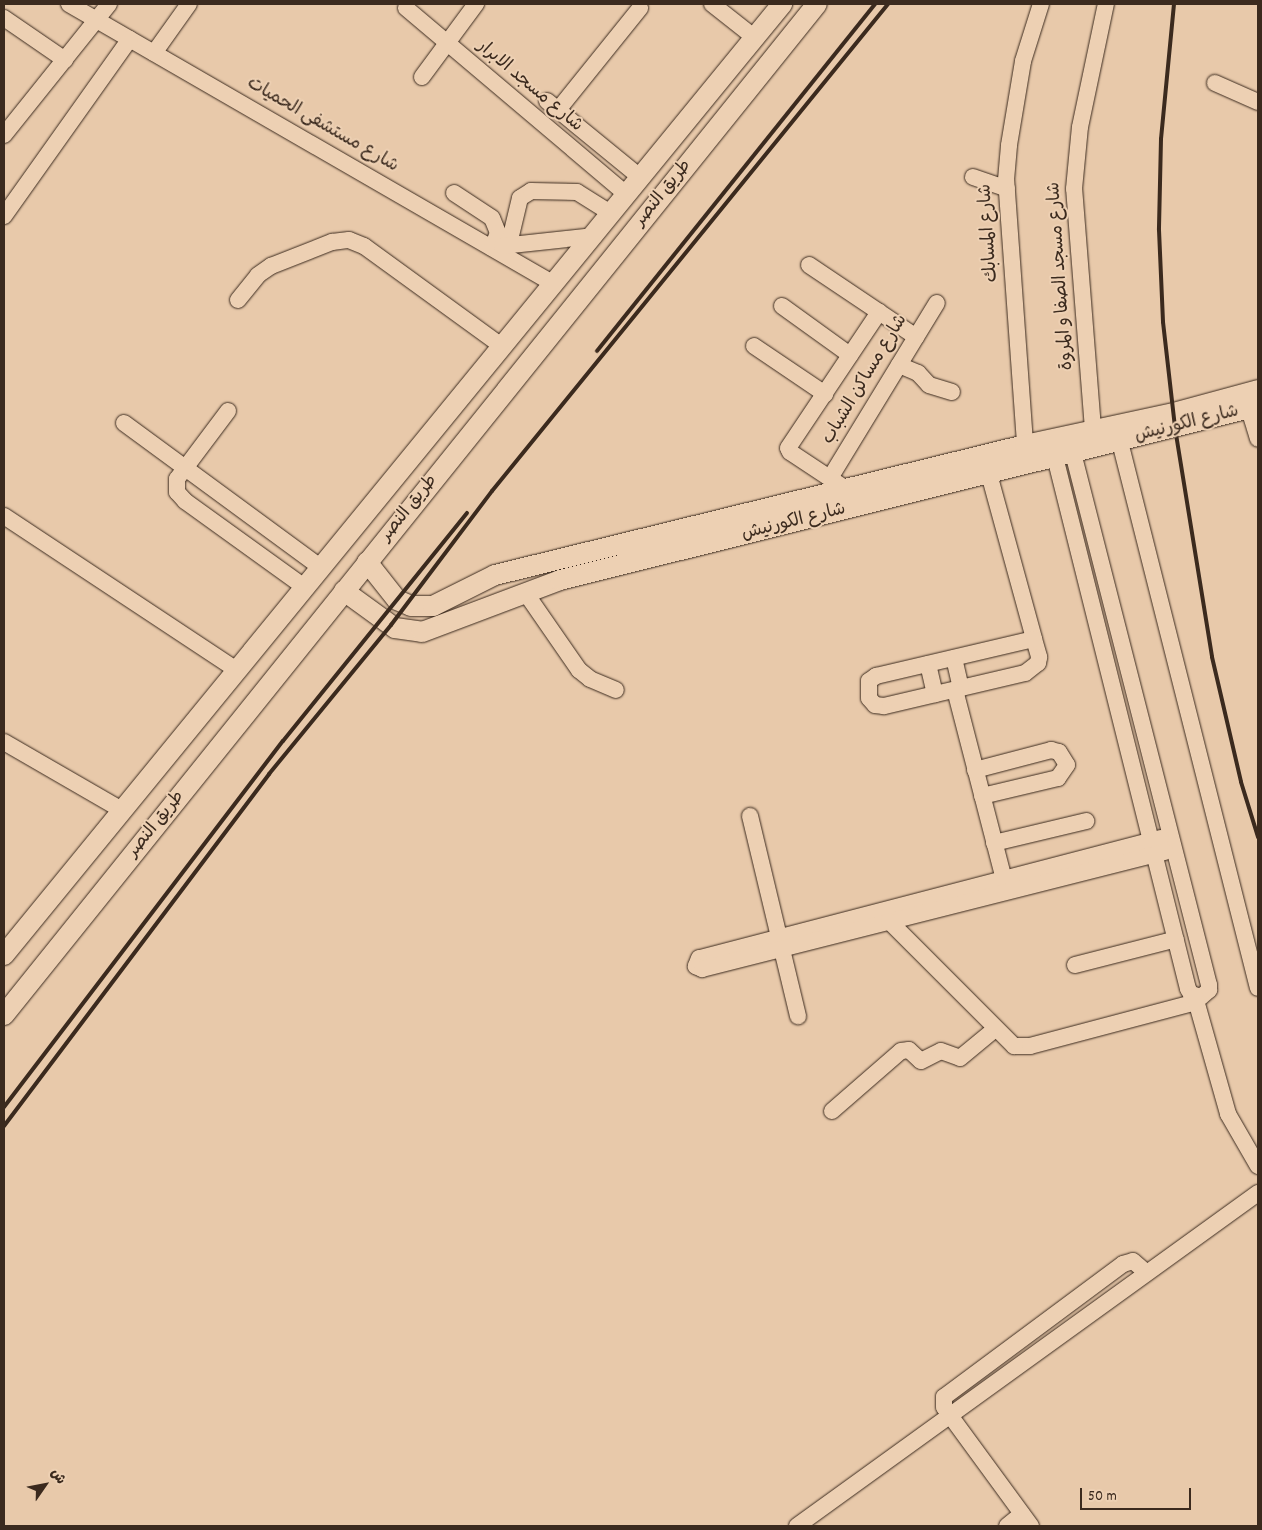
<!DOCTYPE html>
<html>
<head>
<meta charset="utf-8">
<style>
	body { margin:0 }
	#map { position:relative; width:1262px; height:1530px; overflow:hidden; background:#e8c9aa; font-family:Dekko,"Playpen Sans Arabic",sans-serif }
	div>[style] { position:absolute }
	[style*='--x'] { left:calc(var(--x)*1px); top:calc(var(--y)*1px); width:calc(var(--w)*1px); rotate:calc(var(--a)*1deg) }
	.roads { filter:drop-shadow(0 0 1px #3b2a1e) drop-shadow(0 0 1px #3b2a1e) }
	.minor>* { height:16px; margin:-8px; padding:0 8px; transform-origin:8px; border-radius:8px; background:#edd0b3 }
	.major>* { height:20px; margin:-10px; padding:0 10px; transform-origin:10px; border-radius:10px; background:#edd0b3 }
	.rail>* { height:4px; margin:-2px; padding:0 2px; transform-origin:2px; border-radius:2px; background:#3b2a1e }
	span { translate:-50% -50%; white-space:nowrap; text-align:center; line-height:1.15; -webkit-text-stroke:4px #edd0b3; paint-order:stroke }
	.street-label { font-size:18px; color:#3b2a1e }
	.frame { position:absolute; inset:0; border:5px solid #3b2a1e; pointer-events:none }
	.north { position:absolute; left:20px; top:1460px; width:50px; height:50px; -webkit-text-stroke:4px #edd0b3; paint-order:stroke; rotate:57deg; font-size:14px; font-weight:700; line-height:20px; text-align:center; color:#3b2a1e }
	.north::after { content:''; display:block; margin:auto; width:18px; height:22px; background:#3b2a1e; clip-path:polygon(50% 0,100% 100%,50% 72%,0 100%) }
	.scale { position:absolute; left:1080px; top:1488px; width:111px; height:22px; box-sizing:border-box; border:2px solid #3b2a1e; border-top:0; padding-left:6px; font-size:15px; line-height:18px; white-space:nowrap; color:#3b2a1e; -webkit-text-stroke:4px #edd0b3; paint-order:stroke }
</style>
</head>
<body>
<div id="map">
	<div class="roads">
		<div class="minor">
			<i style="--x:69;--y:4;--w:560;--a:30"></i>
			<i style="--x:712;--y:4;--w:55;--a:38.3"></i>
			<i style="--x:406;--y:8;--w:289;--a:40.2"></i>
			<i style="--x:4;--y:18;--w:74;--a:34.5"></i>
			<i style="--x:154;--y:53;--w:60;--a:-54.5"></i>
			<i style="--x:422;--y:77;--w:91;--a:-53.5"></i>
			<i style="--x:1215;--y:83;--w:47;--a:23.8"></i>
			<i style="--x:547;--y:101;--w:122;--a:39.3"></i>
			<i style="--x:558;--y:110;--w:131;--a:-51.2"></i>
			<i style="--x:4;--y:135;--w:168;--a:-51.3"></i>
			<i style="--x:973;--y:177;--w:36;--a:19"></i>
			<i style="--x:454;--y:193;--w:45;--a:33.3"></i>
			<i style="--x:492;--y:218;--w:16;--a:68"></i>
			<i style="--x:498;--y:233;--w:16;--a:112"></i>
			<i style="--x:4;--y:216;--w:217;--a:-54.6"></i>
			<i style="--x:509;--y:244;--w:47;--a:-76.6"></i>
			<i style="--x:520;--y:198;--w:13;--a:-32"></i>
			<i style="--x:531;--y:191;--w:46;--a:1.2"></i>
			<i style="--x:577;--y:192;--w:41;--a:32.2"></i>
			<i style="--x:502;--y:246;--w:93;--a:-6.2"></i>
			<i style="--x:809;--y:265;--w:129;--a:33.9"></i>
			<i style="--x:238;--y:300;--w:32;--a:-51"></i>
			<i style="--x:258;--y:275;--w:16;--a:-35"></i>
			<i style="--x:271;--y:266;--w:66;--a:-21.5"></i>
			<i style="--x:332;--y:242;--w:17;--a:-7"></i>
			<i style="--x:349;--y:240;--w:16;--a:22"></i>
			<i style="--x:364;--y:246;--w:172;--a:36"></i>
			<i style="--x:782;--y:306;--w:84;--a:35.8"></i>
			<i style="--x:754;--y:346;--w:86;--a:34.1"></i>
			<i style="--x:899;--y:365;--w:21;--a:23"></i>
			<i style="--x:918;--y:373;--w:16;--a:47"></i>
			<i style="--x:929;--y:385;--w:24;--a:17"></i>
			<i style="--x:1249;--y:409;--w:31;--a:73"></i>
			<i style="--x:228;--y:411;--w:85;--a:126.9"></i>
			<i style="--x:177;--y:479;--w:13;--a:90"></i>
			<i style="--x:177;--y:492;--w:12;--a:48"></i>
			<i style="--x:185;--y:501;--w:145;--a:35.8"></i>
			<i style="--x:124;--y:423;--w:242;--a:36.3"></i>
			<i style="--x:1093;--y:429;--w:241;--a:-94.5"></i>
			<i style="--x:1074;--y:189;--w:62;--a:-84.5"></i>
			<i style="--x:1080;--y:127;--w:126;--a:-78.1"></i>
			<i style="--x:1120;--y:442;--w:563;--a:75.82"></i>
			<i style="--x:1026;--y:457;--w:278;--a:-94.1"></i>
			<i style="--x:1006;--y:180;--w:35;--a:-85"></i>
			<i style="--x:1009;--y:145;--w:85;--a:-80.5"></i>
			<i style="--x:1023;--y:61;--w:60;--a:-72.5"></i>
			<i style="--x:1055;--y:457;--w:548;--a:75.96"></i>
			<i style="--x:1188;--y:989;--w:6;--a:59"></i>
			<i style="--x:1191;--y:994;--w:10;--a:17"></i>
			<i style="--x:1201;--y:997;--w:11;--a:-41"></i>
			<i style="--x:1209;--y:990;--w:5;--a:-90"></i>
			<i style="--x:1209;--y:985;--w:549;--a:-104.34"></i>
			<i style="--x:989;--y:474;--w:171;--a:74.7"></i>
			<i style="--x:1034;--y:639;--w:19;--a:74"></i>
			<i style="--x:1039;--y:657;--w:6;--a:99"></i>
			<i style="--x:1038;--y:663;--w:16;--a:142"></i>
			<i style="--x:1025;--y:673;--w:145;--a:166.8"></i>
			<i style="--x:884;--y:706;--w:9;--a:-174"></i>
			<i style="--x:875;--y:705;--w:9;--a:-131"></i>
			<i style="--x:869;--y:698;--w:17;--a:-90"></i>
			<i style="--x:869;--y:681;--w:9;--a:-36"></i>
			<i style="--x:876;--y:676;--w:162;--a:-13.2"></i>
			<i style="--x:830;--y:478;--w:205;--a:-58.6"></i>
			<i style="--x:846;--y:489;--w:67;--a:-146.5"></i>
			<i style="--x:790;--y:452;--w:4;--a:-117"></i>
			<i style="--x:788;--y:448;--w:164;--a:-56.2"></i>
			<i style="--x:4;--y:516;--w:277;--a:33.5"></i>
			<i style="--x:525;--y:592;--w:95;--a:55.3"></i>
			<i style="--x:579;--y:670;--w:14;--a:39"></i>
			<i style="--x:590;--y:679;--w:28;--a:23"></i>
			<i style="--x:954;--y:658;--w:31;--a:77"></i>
			<i style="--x:928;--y:664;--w:31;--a:77"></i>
			<i style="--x:955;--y:690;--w:195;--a:75.5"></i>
			<i style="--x:4;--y:742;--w:136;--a:30"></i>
			<i style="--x:975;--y:770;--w:79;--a:-14.7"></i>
			<i style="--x:1051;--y:750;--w:8;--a:14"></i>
			<i style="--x:1059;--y:752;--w:15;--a:58"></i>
			<i style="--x:1067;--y:765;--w:16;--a:125"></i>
			<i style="--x:1058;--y:778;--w:78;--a:166.7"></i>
			<i style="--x:750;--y:816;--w:206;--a:76.5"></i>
			<i style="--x:1161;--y:838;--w:477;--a:165.4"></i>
			<i style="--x:699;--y:958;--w:9;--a:111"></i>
			<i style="--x:696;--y:966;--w:7;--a:27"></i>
			<i style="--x:702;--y:969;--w:478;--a:-14.2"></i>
			<i style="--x:994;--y:843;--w:95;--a:-13.4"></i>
			<i style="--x:889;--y:921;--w:177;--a:45"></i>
			<i style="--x:1014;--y:1046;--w:16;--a:0"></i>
			<i style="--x:1030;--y:1046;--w:173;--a:-14.8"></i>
			<i style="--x:1075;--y:965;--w:104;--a:-14.4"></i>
			<i style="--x:1195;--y:997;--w:122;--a:74.2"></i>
			<i style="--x:1228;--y:1114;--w:60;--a:60"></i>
			<i style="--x:832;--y:1111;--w:91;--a:-41"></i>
			<i style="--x:901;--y:1051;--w:8;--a:-7"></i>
			<i style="--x:909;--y:1050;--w:16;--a:43"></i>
			<i style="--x:921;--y:1061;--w:22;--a:-27"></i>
			<i style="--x:941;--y:1051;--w:20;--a:20"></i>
			<i style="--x:960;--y:1058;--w:45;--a:-39.6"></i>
			<i style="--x:797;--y:1526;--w:569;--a:-35.84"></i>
			<i style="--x:1007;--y:1526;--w:19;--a:-39"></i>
			<i style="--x:1031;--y:1526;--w:147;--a:-126.2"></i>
			<i style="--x:944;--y:1407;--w:10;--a:-90"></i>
			<i style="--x:944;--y:1397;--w:223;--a:-36.6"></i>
			<i style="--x:1123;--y:1264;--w:10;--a:-17"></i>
			<i style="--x:1133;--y:1261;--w:18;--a:41"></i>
		</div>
		<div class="major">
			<i style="--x:367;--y:562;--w:48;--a:51.7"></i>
			<i style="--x:397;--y:600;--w:15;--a:23"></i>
			<i style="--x:411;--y:606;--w:22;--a:0"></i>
			<i style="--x:433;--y:606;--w:69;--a:-26.6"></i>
			<i style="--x:495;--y:575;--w:546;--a:-13.78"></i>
			<i style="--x:1025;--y:445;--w:152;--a:-12.1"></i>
			<i style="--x:1174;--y:413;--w:87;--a:-15.3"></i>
			<i style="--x:344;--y:591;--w:63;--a:36"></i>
			<i style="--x:395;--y:628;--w:27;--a:8"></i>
			<i style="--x:422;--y:632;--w:147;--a:-20.6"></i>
			<i style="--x:560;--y:580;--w:719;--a:-14"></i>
			<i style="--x:4;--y:955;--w:1229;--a:-50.71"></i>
			<i style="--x:4;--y:1015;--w:1297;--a:-51.2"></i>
		</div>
	</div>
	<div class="rail">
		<i style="--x:1174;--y:4;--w:136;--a:95.5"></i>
		<i style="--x:1161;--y:139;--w:91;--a:91.3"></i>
		<i style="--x:1159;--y:230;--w:92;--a:87.5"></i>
		<i style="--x:1163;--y:322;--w:107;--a:83.5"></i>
		<i style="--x:1175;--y:428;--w:232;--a:80.8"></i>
		<i style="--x:1212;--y:657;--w:128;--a:76.9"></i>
		<i style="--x:1241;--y:782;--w:58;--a:72.8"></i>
		<i style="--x:597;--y:351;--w:445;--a:-51.3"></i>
		<i style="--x:4;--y:1107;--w:460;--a:-52.7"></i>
		<i style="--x:283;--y:741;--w:293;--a:-51.1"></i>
		<i style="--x:4;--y:1126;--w:441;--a:-53"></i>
		<i style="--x:269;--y:774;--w:193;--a:-50.7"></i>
		<i style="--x:391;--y:625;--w:168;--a:-53"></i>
		<i style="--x:492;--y:491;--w:628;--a:-50.88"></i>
	</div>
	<div class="street-label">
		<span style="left:529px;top:87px;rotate:40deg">شارع مسجد الابرار</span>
		<span style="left:322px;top:126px;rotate:30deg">شارع مستشفى الحميات</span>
		<span style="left:664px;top:194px;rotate:-51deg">طريق النصر</span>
		<span style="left:990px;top:233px;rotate:-94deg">شارع المسابك</span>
		<span style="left:1062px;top:276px;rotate:-94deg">شارع مسجد الصفا و المروة</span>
		<span style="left:866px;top:380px;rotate:-59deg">شارع مساكن الشباب</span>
		<span style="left:1187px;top:425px;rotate:-14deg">شارع الكورنيش</span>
		<span style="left:410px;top:509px;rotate:-51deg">طريق النصر</span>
		<span style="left:794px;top:523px;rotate:-14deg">شارع الكورنيش</span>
		<span style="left:157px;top:825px;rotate:-51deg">طريق النصر</span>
	</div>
	<div class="frame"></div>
	<div class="north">ش</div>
	<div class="scale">50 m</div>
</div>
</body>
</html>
